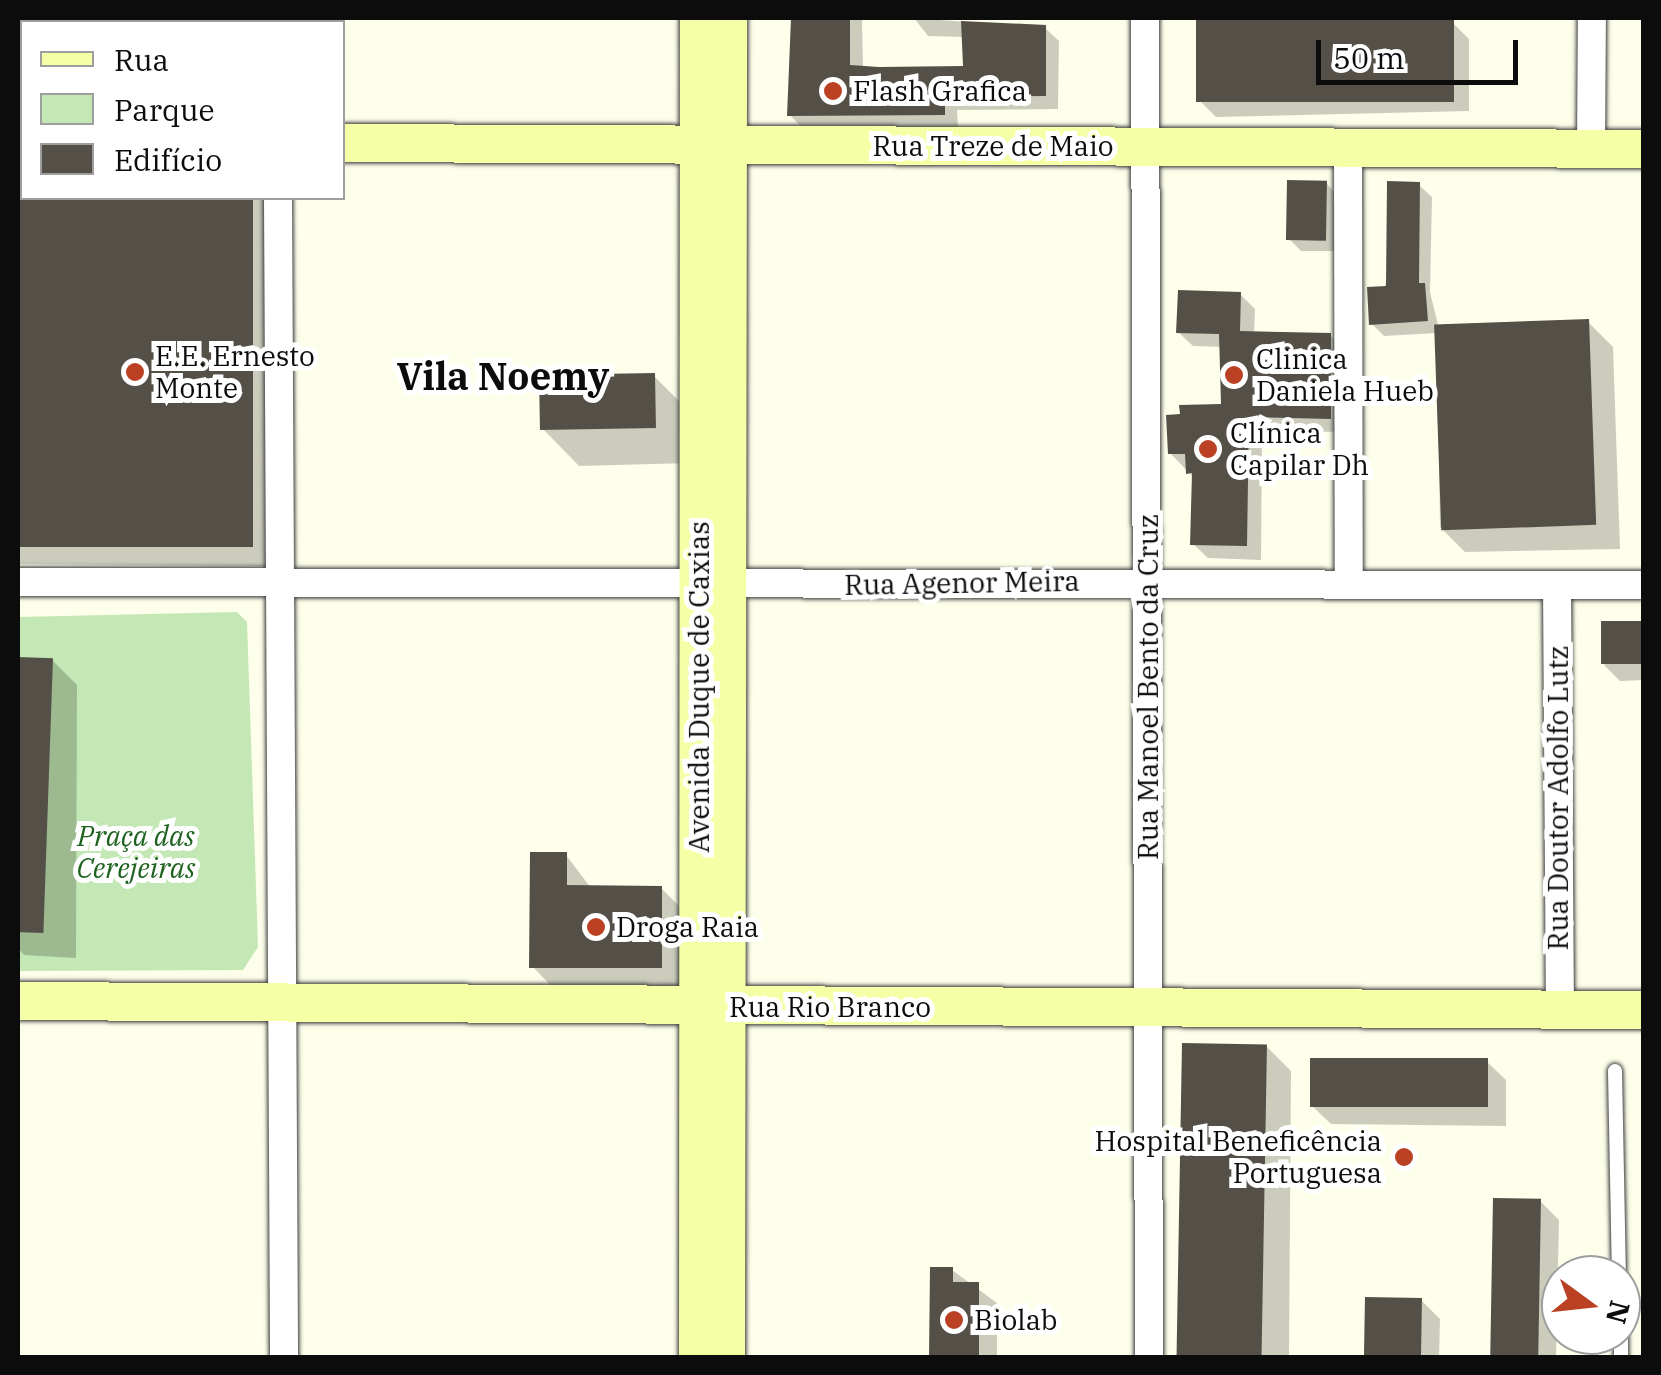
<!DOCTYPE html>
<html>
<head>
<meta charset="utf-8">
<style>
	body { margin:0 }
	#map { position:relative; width:1661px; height:1375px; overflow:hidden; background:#feffeb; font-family:"IBM Plex Serif",serif }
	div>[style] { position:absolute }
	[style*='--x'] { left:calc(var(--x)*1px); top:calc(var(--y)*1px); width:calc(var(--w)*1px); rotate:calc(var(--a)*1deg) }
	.green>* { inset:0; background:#c4e8b5 }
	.shadow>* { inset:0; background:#0003; transform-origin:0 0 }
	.building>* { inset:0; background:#545048; transform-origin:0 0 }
	.roads { filter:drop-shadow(0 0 2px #3f3f3f) drop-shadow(0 0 2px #3f3f3f) }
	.lane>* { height:14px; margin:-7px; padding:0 7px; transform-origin:7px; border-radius:7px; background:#fff }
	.street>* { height:28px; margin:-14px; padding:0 14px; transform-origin:14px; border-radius:14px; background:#fff }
	.secondary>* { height:38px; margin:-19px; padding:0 19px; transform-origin:19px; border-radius:19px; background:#f4ffa6 }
	.dots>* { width:28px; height:28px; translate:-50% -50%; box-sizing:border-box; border:5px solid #fff; border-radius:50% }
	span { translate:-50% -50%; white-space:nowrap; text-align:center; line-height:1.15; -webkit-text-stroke:10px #fff; paint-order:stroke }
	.poi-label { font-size:28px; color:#0c0c0c }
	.left { translate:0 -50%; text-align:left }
	.right { translate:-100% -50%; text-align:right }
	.street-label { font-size:28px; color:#0c0c0c }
	.park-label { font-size:28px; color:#1d631f; font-style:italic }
	.district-label { font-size:38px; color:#0c0c0c; font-weight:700 }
	.frame { position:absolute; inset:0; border:20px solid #0c0c0c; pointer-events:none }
	.legend { position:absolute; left:20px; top:20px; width:325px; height:180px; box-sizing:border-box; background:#fff; border:2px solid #9e9e9e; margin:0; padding:12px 18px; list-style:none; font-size:30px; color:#0c0c0c }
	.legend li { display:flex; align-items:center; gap:20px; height:50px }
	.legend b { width:50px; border:2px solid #9e9e9e }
	.north { position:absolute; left:1541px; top:1255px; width:100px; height:100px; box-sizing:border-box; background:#fff; border:2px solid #9e9e9e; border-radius:50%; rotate:105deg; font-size:28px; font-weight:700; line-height:40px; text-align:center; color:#0c0c0c }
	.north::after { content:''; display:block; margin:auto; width:35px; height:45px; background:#bb4125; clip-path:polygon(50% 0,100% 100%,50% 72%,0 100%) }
	.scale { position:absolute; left:1316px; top:40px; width:202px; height:45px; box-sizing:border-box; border:5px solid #0c0c0c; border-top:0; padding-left:12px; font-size:30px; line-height:35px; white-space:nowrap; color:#0c0c0c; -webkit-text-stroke:8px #fff; paint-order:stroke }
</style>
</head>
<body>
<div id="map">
	<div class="green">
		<i style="clip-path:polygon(237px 612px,247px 622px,258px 947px,243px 970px,18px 971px,18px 617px)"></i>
	</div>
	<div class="shadow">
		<i style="left:109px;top:18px;width:46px;height:4px"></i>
		<i style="clip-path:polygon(792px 18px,862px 18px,863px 67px,966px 68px,964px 37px,928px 36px,914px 18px,1045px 28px,1059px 41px,1058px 109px,957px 110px,958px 128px,803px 129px,790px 115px)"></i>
		<i style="clip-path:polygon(1361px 18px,1366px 23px,1453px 23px,1469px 39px,1469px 111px,1216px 117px,1200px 101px,1198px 20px)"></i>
		<i style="clip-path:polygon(18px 180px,22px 198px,268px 198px,268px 566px,18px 564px)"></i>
		<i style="clip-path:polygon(1326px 183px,1338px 196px,1337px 251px,1301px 251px,1289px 239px)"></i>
		<i style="clip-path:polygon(1419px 185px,1432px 197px,1430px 292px,1438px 325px,1588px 322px,1613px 347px,1620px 549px,1465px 552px,1440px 527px,1437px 333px,1384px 336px,1372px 324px)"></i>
		<i style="clip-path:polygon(1240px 294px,1255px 309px,1254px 334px,1330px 335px,1345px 350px,1345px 432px,1262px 431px,1261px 560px,1208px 558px,1193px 544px,1195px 479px,1170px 453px,1223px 406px,1222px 347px,1193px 346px,1178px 332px)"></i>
		<i style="clip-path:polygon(654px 376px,690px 412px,691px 463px,579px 466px,543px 429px)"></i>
		<i style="clip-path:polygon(1644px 623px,1644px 680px,1620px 681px,1604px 665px)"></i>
		<i style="clip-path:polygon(18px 659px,52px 660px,77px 685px,76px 958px,24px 955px,18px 948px)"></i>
		<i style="clip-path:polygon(566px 855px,591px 888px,661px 888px,686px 913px,686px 992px,557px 992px,532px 966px)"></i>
		<i style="clip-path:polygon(1266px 1046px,1291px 1071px,1289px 1358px,1181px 1358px)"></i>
		<i style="clip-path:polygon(1487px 1062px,1506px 1080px,1506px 1126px,1331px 1124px,1312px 1106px)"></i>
		<i style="clip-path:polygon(1540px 1201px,1559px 1220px,1556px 1358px,1492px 1358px)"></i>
		<i style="clip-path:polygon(952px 1270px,997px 1303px,997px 1358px,932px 1358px)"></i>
		<i style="clip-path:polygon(1421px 1300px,1440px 1319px,1439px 1358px,1367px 1358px)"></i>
	</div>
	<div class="building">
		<i style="clip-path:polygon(791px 18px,850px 18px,850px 65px,879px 67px,963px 66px,961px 21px,1046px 25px,1046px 96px,945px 97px,945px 115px,787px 116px)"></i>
		<i style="left:1196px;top:18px;width:258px;height:84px"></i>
		<i style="left:1287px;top:180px;width:40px;height:60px;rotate:1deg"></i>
		<i style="clip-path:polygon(1387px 181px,1420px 182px,1419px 283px,1425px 283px,1428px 321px,1369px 325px,1367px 287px,1386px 286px)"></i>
		<i style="left:18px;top:198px;width:235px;height:349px"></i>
		<i style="clip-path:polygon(1178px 290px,1241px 292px,1240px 331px,1331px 333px,1331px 419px,1249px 417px,1247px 546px,1190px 545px,1192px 473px,1186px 474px,1185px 454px,1168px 454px,1166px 415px,1180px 414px,1179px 405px,1221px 404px,1219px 334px,1176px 333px)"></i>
		<i style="left:1589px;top:319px;width:206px;height:155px;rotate:88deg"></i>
		<i style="left:655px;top:373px;width:55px;height:116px;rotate:89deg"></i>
		<i style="left:1644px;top:621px;width:43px;height:43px;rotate:90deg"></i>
		<i style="left:18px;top:657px;width:35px;height:275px;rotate:2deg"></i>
		<i style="clip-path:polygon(530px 852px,567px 852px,567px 885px,662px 886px,662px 968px,529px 968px)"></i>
		<i style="left:1182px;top:1043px;width:85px;height:315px;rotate:1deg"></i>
		<i style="left:1310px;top:1058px;width:178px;height:49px"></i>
		<i style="left:1493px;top:1198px;width:48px;height:160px;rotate:1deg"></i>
		<i style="clip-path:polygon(930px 1267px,953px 1267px,953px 1282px,979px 1282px,979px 1358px,929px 1358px)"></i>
		<i style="left:1365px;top:1297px;width:57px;height:61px;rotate:1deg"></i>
	</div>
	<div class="roads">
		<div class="lane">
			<i style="--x:1615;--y:1071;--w:204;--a:88.9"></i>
			<i style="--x:1621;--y:1335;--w:23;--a:90"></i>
		</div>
		<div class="street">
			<i style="--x:1145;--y:18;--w:1340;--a:89.83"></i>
			<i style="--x:278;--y:22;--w:4;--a:-90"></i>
			<i style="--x:1348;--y:148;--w:432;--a:89.9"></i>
			<i style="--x:1591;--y:149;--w:131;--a:-89.6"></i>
			<i style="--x:278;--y:198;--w:1160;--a:89.7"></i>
			<i style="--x:18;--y:582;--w:1626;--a:0.11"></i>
			<i style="--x:1557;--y:586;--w:423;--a:89.6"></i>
		</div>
		<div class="secondary">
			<i style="--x:342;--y:143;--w:1302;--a:0.26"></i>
			<i style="--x:18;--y:144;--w:4;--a:0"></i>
			<i style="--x:18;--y:1001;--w:1626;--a:0.32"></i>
			<i style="--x:698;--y:1358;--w:1340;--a:-89.96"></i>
			<i style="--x:726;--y:1358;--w:1340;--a:-89.91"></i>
		</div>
	</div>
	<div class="dots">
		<i style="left:833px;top:91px;background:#bb4125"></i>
		<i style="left:135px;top:372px;background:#bb4125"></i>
		<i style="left:1234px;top:375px;background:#bb4125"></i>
		<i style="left:1208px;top:449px;background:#bb4125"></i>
		<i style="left:596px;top:927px;background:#bb4125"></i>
		<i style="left:1404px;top:1157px;background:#bb4125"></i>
		<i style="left:954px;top:1320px;background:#bb4125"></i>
	</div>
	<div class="poi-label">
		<span class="left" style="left:853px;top:91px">Flash Grafica</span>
		<span class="left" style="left:155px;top:372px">E.E. Ernesto<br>Monte</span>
		<span class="left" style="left:1256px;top:375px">Clinica<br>Daniela Hueb</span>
		<span class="left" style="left:1230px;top:449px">Clínica<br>Capilar Dh</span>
		<span class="left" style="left:616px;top:927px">Droga Raia</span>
		<span class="right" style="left:1382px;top:1157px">Hospital Beneficência<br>Portuguesa</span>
		<span class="left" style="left:974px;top:1320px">Biolab</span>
	</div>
	<div class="street-label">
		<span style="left:993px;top:146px">Rua Treze de Maio</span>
		<span style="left:962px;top:583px;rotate:-1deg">Rua Agenor Meira</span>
		<span style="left:699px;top:687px;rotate:-90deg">Avenida Duque de Caxias</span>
		<span style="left:1148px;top:687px;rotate:-90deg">Rua Manoel Bento da Cruz</span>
		<span style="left:1558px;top:798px;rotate:-90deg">Rua Doutor Adolfo Lutz</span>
		<span style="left:830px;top:1007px">Rua Rio Branco</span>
	</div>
	<div class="park-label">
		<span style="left:136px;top:852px">Praça das<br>Cerejeiras</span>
	</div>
	<div class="district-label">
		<span style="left:503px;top:376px">Vila Noemy</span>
	</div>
	<div class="frame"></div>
	<ul class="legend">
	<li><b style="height:12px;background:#f4ffa6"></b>Rua</li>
	<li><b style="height:28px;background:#c4e8b5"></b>Parque</li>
	<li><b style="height:28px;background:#545048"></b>Edifício</li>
	</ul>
	<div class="north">N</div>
	<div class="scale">50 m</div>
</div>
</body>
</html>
